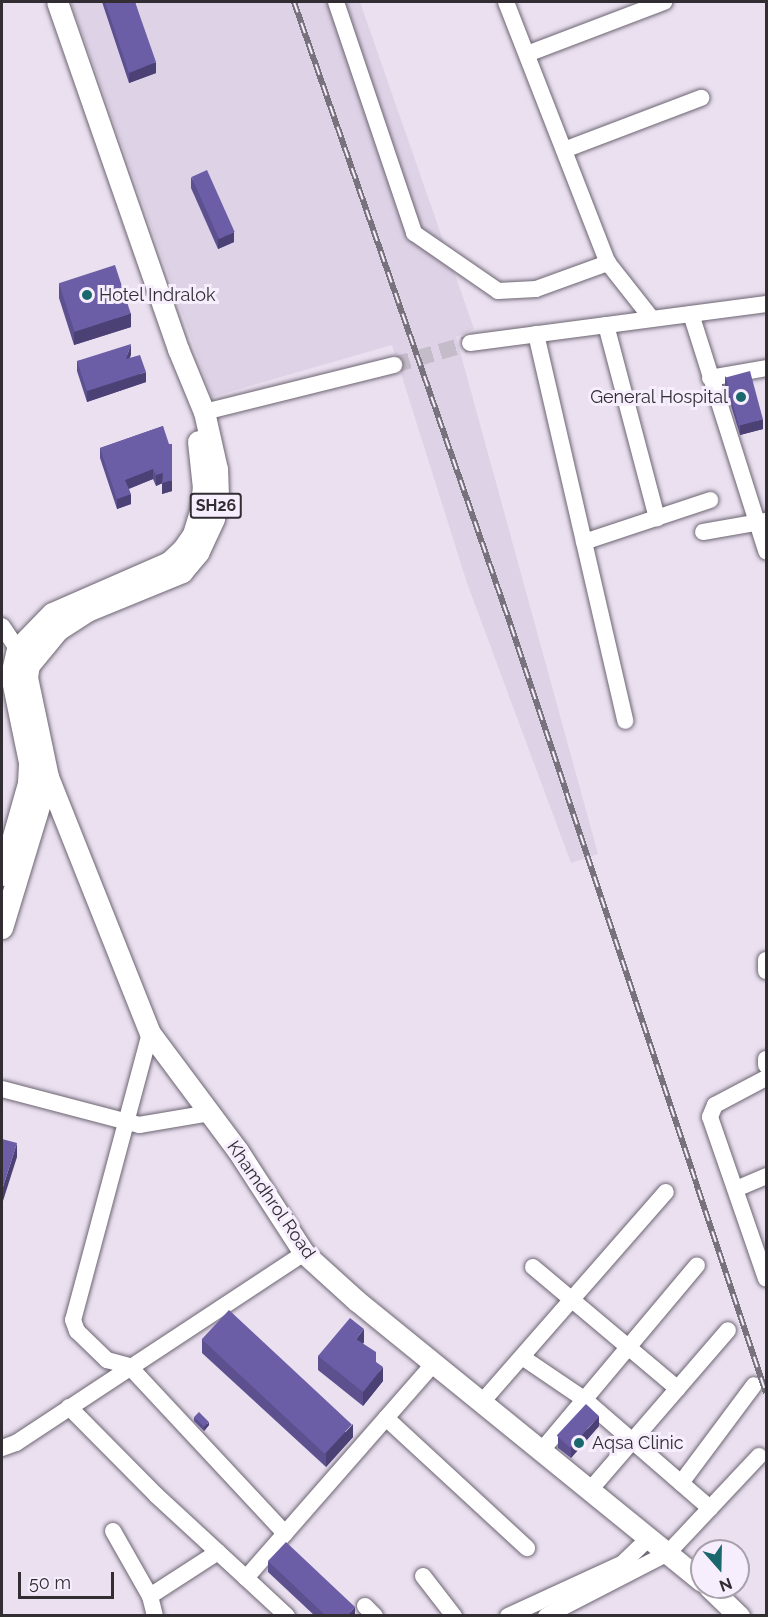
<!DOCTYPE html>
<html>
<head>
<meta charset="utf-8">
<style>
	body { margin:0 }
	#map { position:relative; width:768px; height:1617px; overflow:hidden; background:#eae0f0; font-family:Raleway,sans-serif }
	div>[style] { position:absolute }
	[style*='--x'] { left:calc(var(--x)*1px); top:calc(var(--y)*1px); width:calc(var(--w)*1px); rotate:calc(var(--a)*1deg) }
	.built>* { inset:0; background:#ded2e7 }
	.minor-tunnel>* { height:16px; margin-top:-8px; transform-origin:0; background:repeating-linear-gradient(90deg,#c5bcca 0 16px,transparent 0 24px) }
	.roads { filter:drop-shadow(0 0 2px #6d6572) drop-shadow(0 0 2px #6d6572) }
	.minor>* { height:16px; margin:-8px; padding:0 8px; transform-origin:8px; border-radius:8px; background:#fff }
	.major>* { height:21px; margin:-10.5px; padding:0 10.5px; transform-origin:10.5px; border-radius:10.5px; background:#fff }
	.rail>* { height:6px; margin-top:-3px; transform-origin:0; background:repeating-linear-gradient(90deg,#f7eefd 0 11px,#78727c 0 22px); box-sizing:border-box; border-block:2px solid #78727c }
	.wall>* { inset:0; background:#5c508f }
	.shaded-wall>* { inset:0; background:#4b4174 }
	.building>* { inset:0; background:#6b5da6; transform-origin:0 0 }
	.dots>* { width:16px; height:16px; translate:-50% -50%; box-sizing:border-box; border:3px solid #f7eefd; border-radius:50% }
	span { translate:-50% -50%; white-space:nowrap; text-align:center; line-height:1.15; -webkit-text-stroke:6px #f7eefd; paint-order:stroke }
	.shield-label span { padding:2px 4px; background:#f7eefd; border:2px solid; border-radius:4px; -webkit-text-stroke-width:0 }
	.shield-label { font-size:16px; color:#312d33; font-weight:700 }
	.poi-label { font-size:18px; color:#312d33 }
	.left { translate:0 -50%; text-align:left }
	.right { translate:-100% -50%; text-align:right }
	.street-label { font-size:18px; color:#312d33 }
	.frame { position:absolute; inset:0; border:3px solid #312d33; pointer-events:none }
	.north { position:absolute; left:690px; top:1539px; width:60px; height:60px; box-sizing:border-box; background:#f7eefd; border:2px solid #a8a1ac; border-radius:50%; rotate:160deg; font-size:16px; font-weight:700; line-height:24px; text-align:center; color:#312d33 }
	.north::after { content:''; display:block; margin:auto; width:21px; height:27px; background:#1a676d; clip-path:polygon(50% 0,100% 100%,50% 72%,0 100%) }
	.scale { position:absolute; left:18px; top:1572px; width:96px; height:27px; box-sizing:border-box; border:3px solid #312d33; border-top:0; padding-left:8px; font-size:18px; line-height:21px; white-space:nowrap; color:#312d33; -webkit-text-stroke:4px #f7eefd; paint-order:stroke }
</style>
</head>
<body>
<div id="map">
	<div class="built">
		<i style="clip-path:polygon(71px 2px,360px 2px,474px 329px,456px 337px,598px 854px,571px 863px,467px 583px,392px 345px,212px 397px)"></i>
	</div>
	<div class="minor-tunnel">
		<i style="--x:394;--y:365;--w:79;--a:-16.1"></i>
	</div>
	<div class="roads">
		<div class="minor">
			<i style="--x:336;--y:2;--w:244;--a:71.3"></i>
			<i style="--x:414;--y:233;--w:102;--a:34.6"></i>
			<i style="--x:498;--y:291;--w:38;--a:-3"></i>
			<i style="--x:536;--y:289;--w:77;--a:-19.9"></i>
			<i style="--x:608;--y:263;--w:71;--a:51.8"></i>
			<i style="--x:506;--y:2;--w:280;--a:68.7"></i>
			<i style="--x:527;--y:54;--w:147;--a:-20.8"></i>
			<i style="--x:564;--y:150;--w:147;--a:-20.8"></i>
			<i style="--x:691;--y:314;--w:249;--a:72.4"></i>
			<i style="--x:606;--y:325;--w:200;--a:75.2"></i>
			<i style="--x:536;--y:334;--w:397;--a:77"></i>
			<i style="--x:470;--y:343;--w:299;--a:-7.5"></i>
			<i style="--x:710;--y:378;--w:57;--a:-10.1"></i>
			<i style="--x:204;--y:412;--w:196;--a:-13.9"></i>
			<i style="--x:703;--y:532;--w:64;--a:-9.9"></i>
			<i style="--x:584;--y:542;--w:133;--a:-18.4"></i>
			<i style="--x:2;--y:626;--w:37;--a:56"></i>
			<i style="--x:766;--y:960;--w:11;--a:90"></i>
			<i style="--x:150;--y:1033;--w:297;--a:105"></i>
			<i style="--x:73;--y:1320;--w:12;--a:70"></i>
			<i style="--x:77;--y:1331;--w:42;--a:44"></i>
			<i style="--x:107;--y:1360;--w:23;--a:15"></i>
			<i style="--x:129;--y:1366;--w:229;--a:47"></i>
			<i style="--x:766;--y:1059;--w:6;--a:90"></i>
			<i style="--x:766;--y:1078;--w:58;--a:152.1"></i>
			<i style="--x:715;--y:1105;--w:13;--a:113"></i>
			<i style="--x:710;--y:1117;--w:171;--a:70.9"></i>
			<i style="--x:2;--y:1089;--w:142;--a:14.7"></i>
			<i style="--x:139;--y:1125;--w:72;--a:-9.6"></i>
			<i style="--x:736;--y:1189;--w:33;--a:-23"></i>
			<i style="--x:533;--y:1267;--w:189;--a:40.1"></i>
			<i style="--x:522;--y:1357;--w:75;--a:34.1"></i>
			<i style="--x:584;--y:1399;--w:167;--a:40.9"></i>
			<i style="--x:482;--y:1402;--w:279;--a:-48.8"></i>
			<i style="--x:69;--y:1407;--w:124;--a:45.3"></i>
			<i style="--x:156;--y:1495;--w:122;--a:42.7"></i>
			<i style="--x:386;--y:1418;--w:192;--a:42.7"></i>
			<i style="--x:2;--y:1448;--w:15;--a:-20"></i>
			<i style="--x:16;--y:1443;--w:345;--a:-33.4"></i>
			<i style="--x:542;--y:1450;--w:241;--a:-50"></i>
			<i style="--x:681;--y:1483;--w:122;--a:-53.3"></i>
			<i style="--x:590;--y:1490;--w:211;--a:-49.2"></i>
			<i style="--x:113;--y:1531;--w:75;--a:60.4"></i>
			<i style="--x:150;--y:1596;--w:21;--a:76"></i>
			<i style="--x:423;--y:1576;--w:51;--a:52.2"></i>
			<i style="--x:150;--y:1596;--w:81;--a:-32.9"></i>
			<i style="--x:365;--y:1606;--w:14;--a:45"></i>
			<i style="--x:287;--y:1616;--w:56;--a:-137.2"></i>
			<i style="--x:246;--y:1578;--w:286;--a:-48.8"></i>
			<i style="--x:508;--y:1616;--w:127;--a:-24.7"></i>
			<i style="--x:623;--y:1563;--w:36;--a:-44"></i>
			<i style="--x:546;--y:1616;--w:137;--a:-27.3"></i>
			<i style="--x:668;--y:1553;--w:133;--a:-46.8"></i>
		</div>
		<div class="major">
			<i style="--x:29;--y:762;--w:24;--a:38"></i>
			<i style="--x:48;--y:777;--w:276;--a:68.3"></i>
			<i style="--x:150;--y:1033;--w:147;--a:53.3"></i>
			<i style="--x:238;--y:1151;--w:121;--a:57.1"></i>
			<i style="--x:304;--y:1253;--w:72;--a:42.2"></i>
			<i style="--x:357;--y:1301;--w:444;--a:39.1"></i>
			<i style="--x:2;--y:875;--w:96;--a:-74.2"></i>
			<i style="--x:28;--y:783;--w:21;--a:-87"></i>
			<i style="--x:29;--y:762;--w:89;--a:-101.7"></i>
			<i style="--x:11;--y:675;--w:27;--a:-77"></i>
			<i style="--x:17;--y:649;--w:50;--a:-45.8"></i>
			<i style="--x:52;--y:613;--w:128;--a:-23.6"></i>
			<i style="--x:169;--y:562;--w:18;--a:-43"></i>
			<i style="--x:182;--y:550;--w:19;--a:-55"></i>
			<i style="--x:193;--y:534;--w:24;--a:-73"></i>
			<i style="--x:200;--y:511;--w:23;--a:-83"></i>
			<i style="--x:203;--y:488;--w:47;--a:-96.1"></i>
			<i style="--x:2;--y:928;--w:158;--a:-73.1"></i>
			<i style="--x:48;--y:777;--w:102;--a:-101.9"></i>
			<i style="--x:27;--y:677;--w:12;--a:-81"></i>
			<i style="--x:29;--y:665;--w:45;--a:-50.4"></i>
			<i style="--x:58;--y:630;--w:35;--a:-33"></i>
			<i style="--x:87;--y:611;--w:103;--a:-22.3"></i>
			<i style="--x:182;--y:572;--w:25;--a:-50"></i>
			<i style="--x:198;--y:553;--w:38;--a:-65"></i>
			<i style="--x:214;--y:518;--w:22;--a:-80"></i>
			<i style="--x:218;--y:496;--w:27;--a:-92"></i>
			<i style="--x:217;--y:469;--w:58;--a:-102.8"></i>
			<i style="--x:204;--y:412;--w:68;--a:-112.4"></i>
			<i style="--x:178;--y:349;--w:367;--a:-109.2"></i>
			<i style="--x:709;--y:1587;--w:42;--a:44"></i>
		</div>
	</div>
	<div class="rail">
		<i style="--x:294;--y:2;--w:661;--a:70.82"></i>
		<i style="--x:511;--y:626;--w:808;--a:71.61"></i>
	</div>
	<div class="wall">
		<i style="clip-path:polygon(102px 2px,135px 2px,156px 73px,129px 83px)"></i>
		<i style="clip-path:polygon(191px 177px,234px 242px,218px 249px,191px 188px)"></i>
		<i style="clip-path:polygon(59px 284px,131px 327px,74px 345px,59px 298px)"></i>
		<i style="clip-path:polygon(131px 354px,130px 358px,146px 382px,87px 402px,77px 371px,77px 361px)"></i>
		<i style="clip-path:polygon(725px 376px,763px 429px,740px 435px,725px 386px)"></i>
		<i style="clip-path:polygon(163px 426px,172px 491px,162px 494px,162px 483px,156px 486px,153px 479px,129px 489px,131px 504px,117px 509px,100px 458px,100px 448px)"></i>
		<i style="clip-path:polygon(202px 1339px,353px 1437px,326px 1467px,202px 1353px)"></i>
		<i style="clip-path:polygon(364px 1342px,363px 1344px,376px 1362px,383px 1381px,363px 1406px,318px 1370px,318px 1356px)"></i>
		<i style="clip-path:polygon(194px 1417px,209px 1425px,204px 1431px,194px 1421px)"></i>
		<i style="clip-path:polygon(599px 1426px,571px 1458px,558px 1448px,558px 1437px)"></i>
		<i style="clip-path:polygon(268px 1561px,355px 1616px,315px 1616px,268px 1572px)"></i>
	</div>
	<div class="shaded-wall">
		<i style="clip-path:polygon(156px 62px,156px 73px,129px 83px,129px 73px)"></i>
		<i style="clip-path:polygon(234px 232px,234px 242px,218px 249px,218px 239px)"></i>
		<i style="clip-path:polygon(131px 313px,131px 327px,74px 345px,74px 332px)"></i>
		<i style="clip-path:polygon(131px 344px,131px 354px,126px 369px,126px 359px)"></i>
		<i style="clip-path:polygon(146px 372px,146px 382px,87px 402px,87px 391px)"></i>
		<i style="clip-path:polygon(763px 419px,763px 429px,740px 435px,740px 425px)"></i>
		<i style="clip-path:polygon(153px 469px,153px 479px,125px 490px,125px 480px)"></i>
		<i style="clip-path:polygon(163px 473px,163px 483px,156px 486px,156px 475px)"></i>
		<i style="clip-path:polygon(172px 480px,172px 491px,162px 494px,162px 483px)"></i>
		<i style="clip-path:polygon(131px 494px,131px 504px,117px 509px,117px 499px)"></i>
		<i style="clip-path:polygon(17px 1143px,17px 1157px,2px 1204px,2px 1190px)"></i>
		<i style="clip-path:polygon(364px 1329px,364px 1342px,356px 1353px,356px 1339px)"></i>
		<i style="clip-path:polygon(383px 1367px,383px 1381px,363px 1406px,363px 1392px)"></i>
		<i style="clip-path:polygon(599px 1416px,599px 1426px,571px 1458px,571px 1448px)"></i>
		<i style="clip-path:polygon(209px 1422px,209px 1425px,204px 1431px,204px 1427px)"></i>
		<i style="clip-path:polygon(353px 1424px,353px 1437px,326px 1467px,326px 1453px)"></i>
		<i style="clip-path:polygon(355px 1607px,355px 1616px,347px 1616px)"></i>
	</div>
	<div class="building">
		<i style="clip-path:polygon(105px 2px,135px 2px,156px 62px,129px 73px)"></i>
		<i style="left:207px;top:170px;width:68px;height:17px;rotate:66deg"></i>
		<i style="left:115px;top:265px;width:51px;height:59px;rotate:72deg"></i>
		<i style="clip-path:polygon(131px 344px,126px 359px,140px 355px,146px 372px,87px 391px,77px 361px)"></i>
		<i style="left:750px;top:371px;width:50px;height:25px;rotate:75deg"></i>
		<i style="clip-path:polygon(163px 426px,169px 444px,172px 444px,172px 480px,162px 483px,163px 473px,156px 475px,153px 469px,125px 480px,131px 494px,117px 499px,100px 448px)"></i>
		<i style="clip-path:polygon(2px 1139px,17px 1143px,2px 1190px)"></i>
		<i style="left:229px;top:1310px;width:168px;height:40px;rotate:43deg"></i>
		<i style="clip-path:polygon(350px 1318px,364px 1329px,356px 1339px,376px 1352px,376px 1362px,383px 1367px,363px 1392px,318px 1356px)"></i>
		<i style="left:586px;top:1404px;width:18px;height:43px;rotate:43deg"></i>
		<i style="left:199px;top:1412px;width:14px;height:7px;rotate:45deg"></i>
		<i style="clip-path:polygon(286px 1542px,355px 1607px,347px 1616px,326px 1616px,268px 1561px)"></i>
	</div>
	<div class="dots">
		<i style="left:87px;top:295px;background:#1a676d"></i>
		<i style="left:741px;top:397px;background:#1a676d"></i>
		<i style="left:579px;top:1443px;background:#1a676d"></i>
	</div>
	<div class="shield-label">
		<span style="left:216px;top:506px">SH26</span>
	</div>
	<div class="poi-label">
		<span class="left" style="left:99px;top:295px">Hotel Indralok</span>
		<span class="right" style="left:728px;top:397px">General Hospital</span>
		<span class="left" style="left:592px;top:1443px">Aqsa Clinic</span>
	</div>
	<div class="street-label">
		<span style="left:271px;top:1200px;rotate:55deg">Khamdhrol Road</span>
	</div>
	<div class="frame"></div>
	<div class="north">N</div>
	<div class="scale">50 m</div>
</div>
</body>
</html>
